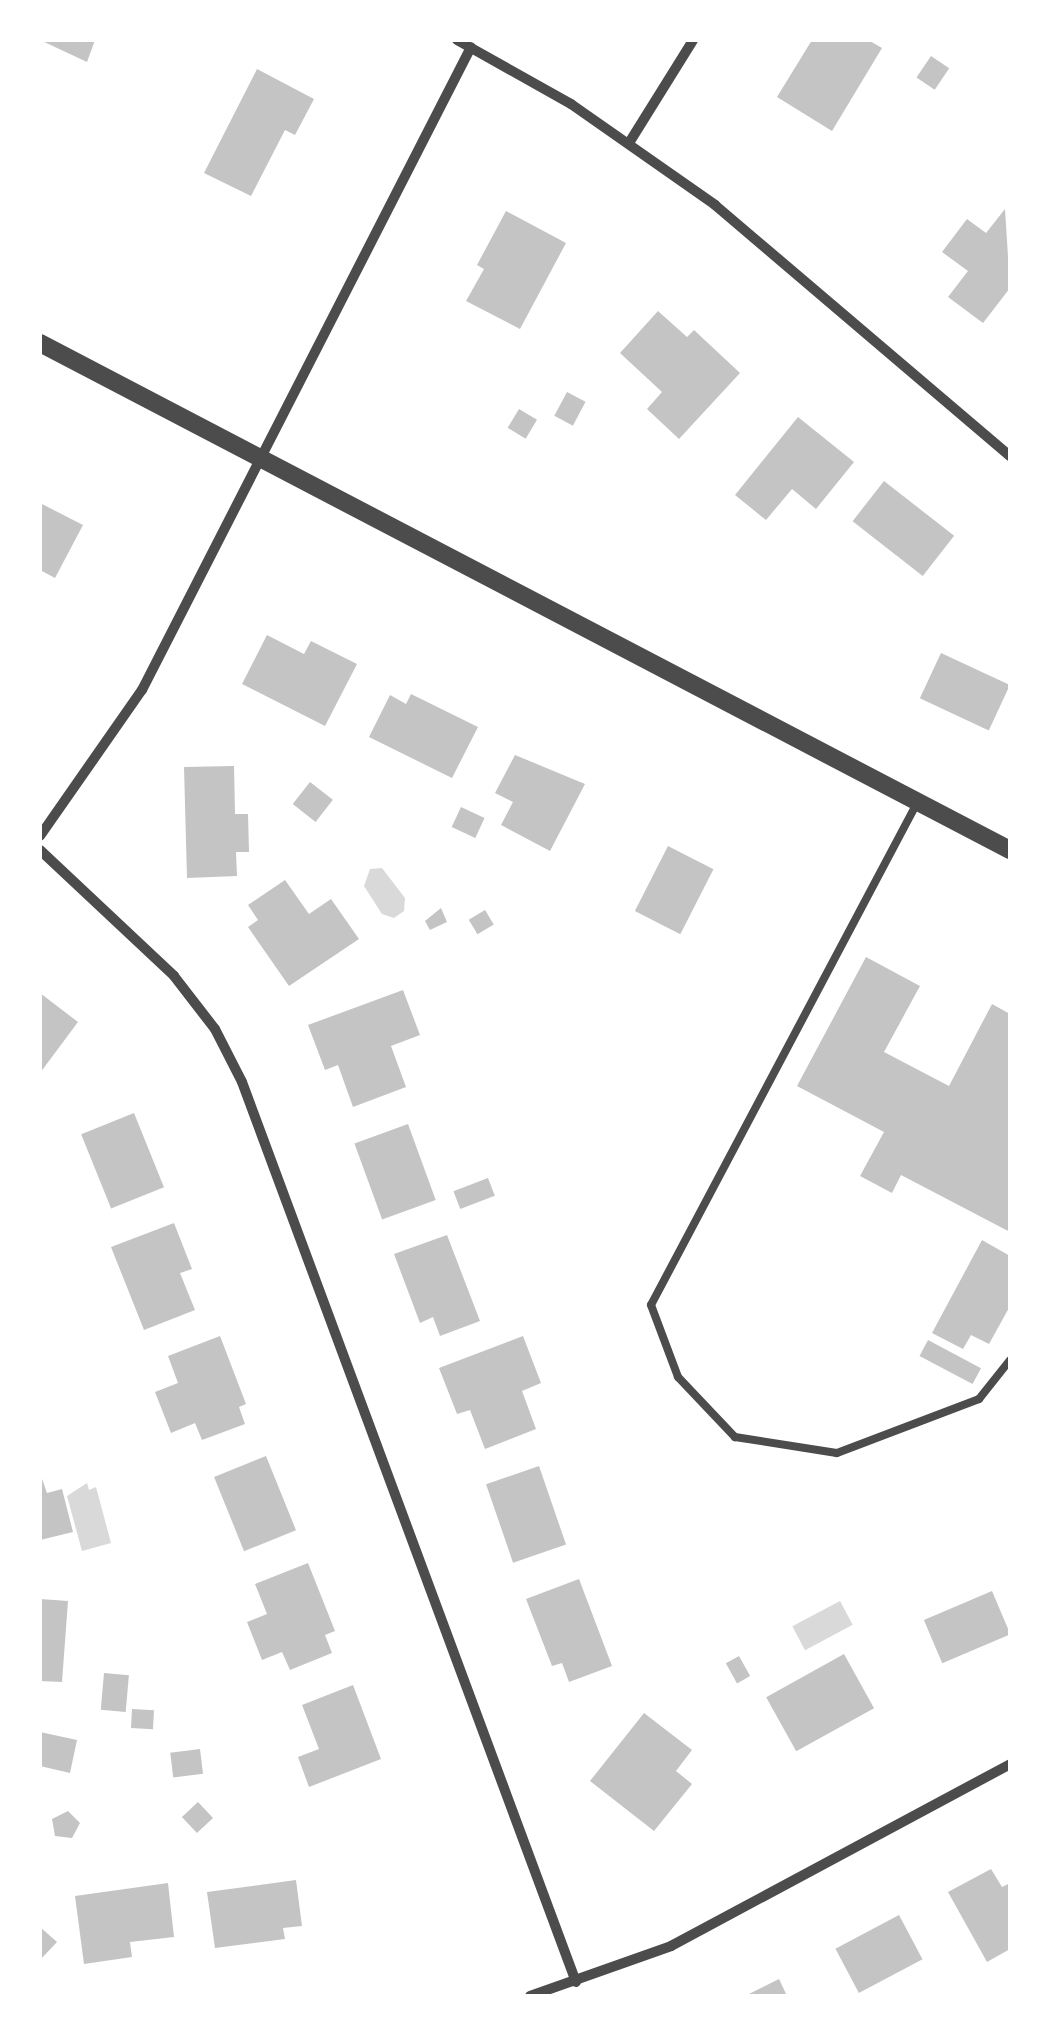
<!DOCTYPE html>
<html>
<head>
<meta charset="utf-8">
<style>
	body { margin:0 }
	#map { position:relative; width:1050px; height:2036px; overflow:hidden; background:#fff; font-family:Inter,sans-serif }
	div>[style] { position:absolute }
	[style*='--x'] { left:calc(var(--x)*1px); top:calc(var(--y)*1px); width:calc(var(--w)*1px); rotate:calc(var(--a)*1deg) }
	.water>* { inset:0; background:#d9d9d9; transform-origin:0 0 }
	.building>* { inset:0; background:#c4c4c4; transform-origin:0 0 }
	.service>* { height:8px; margin:-4px; padding:0 4px; transform-origin:4px; border-radius:4px; background:#4c4c4c }
	.minor>* { height:10px; margin:-5px; padding:0 5px; transform-origin:5px; border-radius:5px; background:#4c4c4c }
	.tertiary>* { height:18px; margin:-9px; padding:0 9px; transform-origin:9px; border-radius:9px; background:#4c4c4c }
	span { translate:-50% -50%; white-space:nowrap; text-align:center; line-height:1.15; -webkit-text-stroke:8px #fff; paint-order:stroke }
	.frame { position:absolute; inset:0; border:42px solid #fff; pointer-events:none }
</style>
</head>
<body>
<div id="map">
	<div class="water">
		<i style="clip-path:polygon(382px 868px,405px 898px,404px 911px,394px 918px,382px 914px,364px 886px,370px 869px)"></i>
		<i style="clip-path:polygon(87px 1483px,89px 1490px,96px 1487px,111px 1543px,82px 1551px,67px 1496px)"></i>
		<i style="left:840px;top:1601px;width:27px;height:54px;rotate:62deg"></i>
	</div>
	<div class="building">
		<i style="clip-path:polygon(40px 40px,95px 40px,87px 62px)"></i>
		<i style="clip-path:polygon(812px 40px,868px 40px,882px 48px,832px 131px,777px 97px)"></i>
		<i style="left:931px;top:56px;width:22px;height:26px;rotate:34deg"></i>
		<i style="clip-path:polygon(257px 69px,314px 99px,295px 135px,285px 130px,251px 196px,204px 173px)"></i>
		<i style="clip-path:polygon(1005px 209px,1010px 288px,983px 323px,948px 297px,968px 271px,942px 252px,967px 219px,986px 233px)"></i>
		<i style="clip-path:polygon(506px 211px,566px 243px,520px 329px,466px 301px,484px 269px,477px 265px)"></i>
		<i style="clip-path:polygon(658px 311px,687px 337px,694px 330px,740px 373px,679px 439px,647px 409px,662px 392px,620px 353px)"></i>
		<i style="left:567px;top:392px;width:21px;height:27px;rotate:28deg"></i>
		<i style="left:519px;top:409px;width:21px;height:22px;rotate:31deg"></i>
		<i style="clip-path:polygon(798px 417px,854px 462px,816px 509px,792px 489px,766px 520px,735px 495px)"></i>
		<i style="left:884px;top:481px;width:89px;height:51px;rotate:38deg"></i>
		<i style="clip-path:polygon(40px 503px,83px 525px,55px 578px,40px 570px)"></i>
		<i style="clip-path:polygon(267px 635px,304px 654px,311px 641px,357px 664px,325px 726px,242px 684px)"></i>
		<i style="left:941px;top:653px;width:76px;height:50px;rotate:25deg"></i>
		<i style="clip-path:polygon(411px 694px,478px 727px,452px 778px,369px 737px,390px 695px,406px 704px)"></i>
		<i style="clip-path:polygon(515px 755px,585px 784px,550px 851px,501px 825px,513px 802px,495px 793px)"></i>
		<i style="clip-path:polygon(234px 766px,235px 814px,248px 814px,249px 852px,236px 852px,237px 876px,187px 878px,184px 767px)"></i>
		<i style="left:310px;top:782px;width:29px;height:28px;rotate:38deg"></i>
		<i style="left:461px;top:807px;width:26px;height:22px;rotate:25deg"></i>
		<i style="left:668px;top:846px;width:51px;height:73px;rotate:27deg"></i>
		<i style="clip-path:polygon(285px 880px,309px 914px,331px 899px,359px 939px,289px 986px,248px 927px,258px 920px,248px 905px)"></i>
		<i style="clip-path:polygon(441px 908px,447px 922px,430px 930px,425px 921px)"></i>
		<i style="left:485px;top:910px;width:17px;height:19px;rotate:59deg"></i>
		<i style="clip-path:polygon(866px 957px,920px 986px,884px 1052px,949px 1086px,992px 1004px,1010px 1014px,1010px 1232px,901px 1175px,892px 1193px,860px 1176px,884px 1132px,797px 1086px)"></i>
		<i style="clip-path:polygon(403px 990px,420px 1035px,391px 1046px,406px 1087px,353px 1107px,338px 1065px,325px 1070px,308px 1025px)"></i>
		<i style="clip-path:polygon(40px 993px,78px 1022px,40px 1073px)"></i>
		<i style="left:134px;top:1113px;width:80px;height:57px;rotate:68deg"></i>
		<i style="left:408px;top:1124px;width:81px;height:57px;rotate:70deg"></i>
		<i style="left:488px;top:1178px;width:19px;height:37px;rotate:69deg"></i>
		<i style="clip-path:polygon(174px 1223px,192px 1269px,180px 1273px,195px 1310px,144px 1330px,111px 1247px)"></i>
		<i style="clip-path:polygon(447px 1235px,480px 1321px,440px 1336px,433px 1317px,420px 1323px,394px 1254px)"></i>
		<i style="clip-path:polygon(982px 1240px,1010px 1256px,1010px 1306px,989px 1344px,971px 1335px,963px 1349px,932px 1333px)"></i>
		<i style="clip-path:polygon(220px 1336px,246px 1404px,239px 1407px,245px 1424px,202px 1440px,195px 1423px,171px 1433px,155px 1392px,178px 1383px,168px 1356px)"></i>
		<i style="clip-path:polygon(523px 1336px,541px 1383px,522px 1391px,536px 1429px,485px 1449px,470px 1410px,457px 1414px,439px 1368px)"></i>
		<i style="left:928px;top:1340px;width:60px;height:18px;rotate:28deg"></i>
		<i style="left:266px;top:1456px;width:80px;height:56px;rotate:68deg"></i>
		<i style="left:539px;top:1466px;width:83px;height:56px;rotate:71deg"></i>
		<i style="clip-path:polygon(40px 1473px,47px 1493px,62px 1489px,73px 1532px,40px 1540px)"></i>
		<i style="clip-path:polygon(308px 1563px,335px 1631px,325px 1635px,332px 1653px,290px 1670px,282px 1652px,262px 1660px,247px 1622px,267px 1614px,255px 1584px)"></i>
		<i style="clip-path:polygon(579px 1579px,612px 1666px,569px 1682px,562px 1663px,552px 1666px,526px 1599px)"></i>
		<i style="left:992px;top:1591px;width:47px;height:74px;rotate:67deg"></i>
		<i style="clip-path:polygon(40px 1599px,68px 1601px,62px 1682px,40px 1681px)"></i>
		<i style="left:844px;top:1654px;width:62px;height:89px;rotate:61deg"></i>
		<i style="left:739px;top:1656px;width:23px;height:15px;rotate:61deg"></i>
		<i style="left:104px;top:1673px;width:25px;height:37px;rotate:5deg"></i>
		<i style="clip-path:polygon(353px 1685px,381px 1759px,309px 1787px,298px 1757px,319px 1749px,302px 1705px)"></i>
		<i style="left:132px;top:1709px;width:22px;height:19px;rotate:3deg"></i>
		<i style="clip-path:polygon(644px 1713px,692px 1750px,676px 1771px,692px 1784px,654px 1831px,590px 1781px)"></i>
		<i style="clip-path:polygon(40px 1732px,77px 1740px,70px 1773px,40px 1766px)"></i>
		<i style="left:200px;top:1749px;width:25px;height:30px;rotate:83deg"></i>
		<i style="left:198px;top:1802px;width:22px;height:22px;rotate:47deg"></i>
		<i style="clip-path:polygon(68px 1811px,80px 1823px,72px 1838px,55px 1836px,52px 1819px)"></i>
		<i style="clip-path:polygon(991px 1869px,1002px 1887px,1010px 1883px,1010px 1949px,987px 1962px,948px 1892px)"></i>
		<i style="clip-path:polygon(296px 1880px,302px 1926px,283px 1928px,285px 1939px,215px 1948px,207px 1892px)"></i>
		<i style="clip-path:polygon(168px 1883px,174px 1937px,130px 1942px,132px 1957px,84px 1964px,75px 1896px)"></i>
		<i style="left:899px;top:1915px;width:50px;height:72px;rotate:62deg"></i>
		<i style="clip-path:polygon(40px 1927px,57px 1942px,40px 1960px)"></i>
		<i style="clip-path:polygon(779px 1979px,787px 1996px,745px 1996px)"></i>
	</div>
	<div class="service">
		<i style="--x:917;--y:803;--w:568;--a:117.92"></i>
		<i style="--x:651;--y:1305;--w:77;--a:69.4"></i>
		<i style="--x:678;--y:1377;--w:83;--a:46.5"></i>
		<i style="--x:735;--y:1437;--w:103;--a:8.9"></i>
		<i style="--x:837;--y:1453;--w:152;--a:-20.8"></i>
		<i style="--x:979;--y:1399;--w:50;--a:-51.5"></i>
	</div>
	<div class="minor">
		<i style="--x:457;--y:40;--w:131;--a:29.3"></i>
		<i style="--x:571;--y:104;--w:176;--a:35"></i>
		<i style="--x:715;--y:205;--w:387;--a:40.4"></i>
		<i style="--x:629;--y:143;--w:121;--a:-58.1"></i>
		<i style="--x:40;--y:836;--w:178;--a:-55.1"></i>
		<i style="--x:142;--y:690;--w:722;--a:-62.9"></i>
		<i style="--x:40;--y:850;--w:184;--a:43.2"></i>
		<i style="--x:174;--y:976;--w:67;--a:52.3"></i>
		<i style="--x:215;--y:1029;--w:59;--a:63"></i>
		<i style="--x:242;--y:1082;--w:960;--a:69.64"></i>
		<i style="--x:530;--y:1996;--w:150;--a:-19.5"></i>
		<i style="--x:671;--y:1946;--w:385;--a:-28.2"></i>
	</div>
	<div class="tertiary">
		<i style="--x:40;--y:343;--w:1095;--a:27.6"></i>
	</div>
	<div class="frame"></div>
</div>
</body>
</html>
